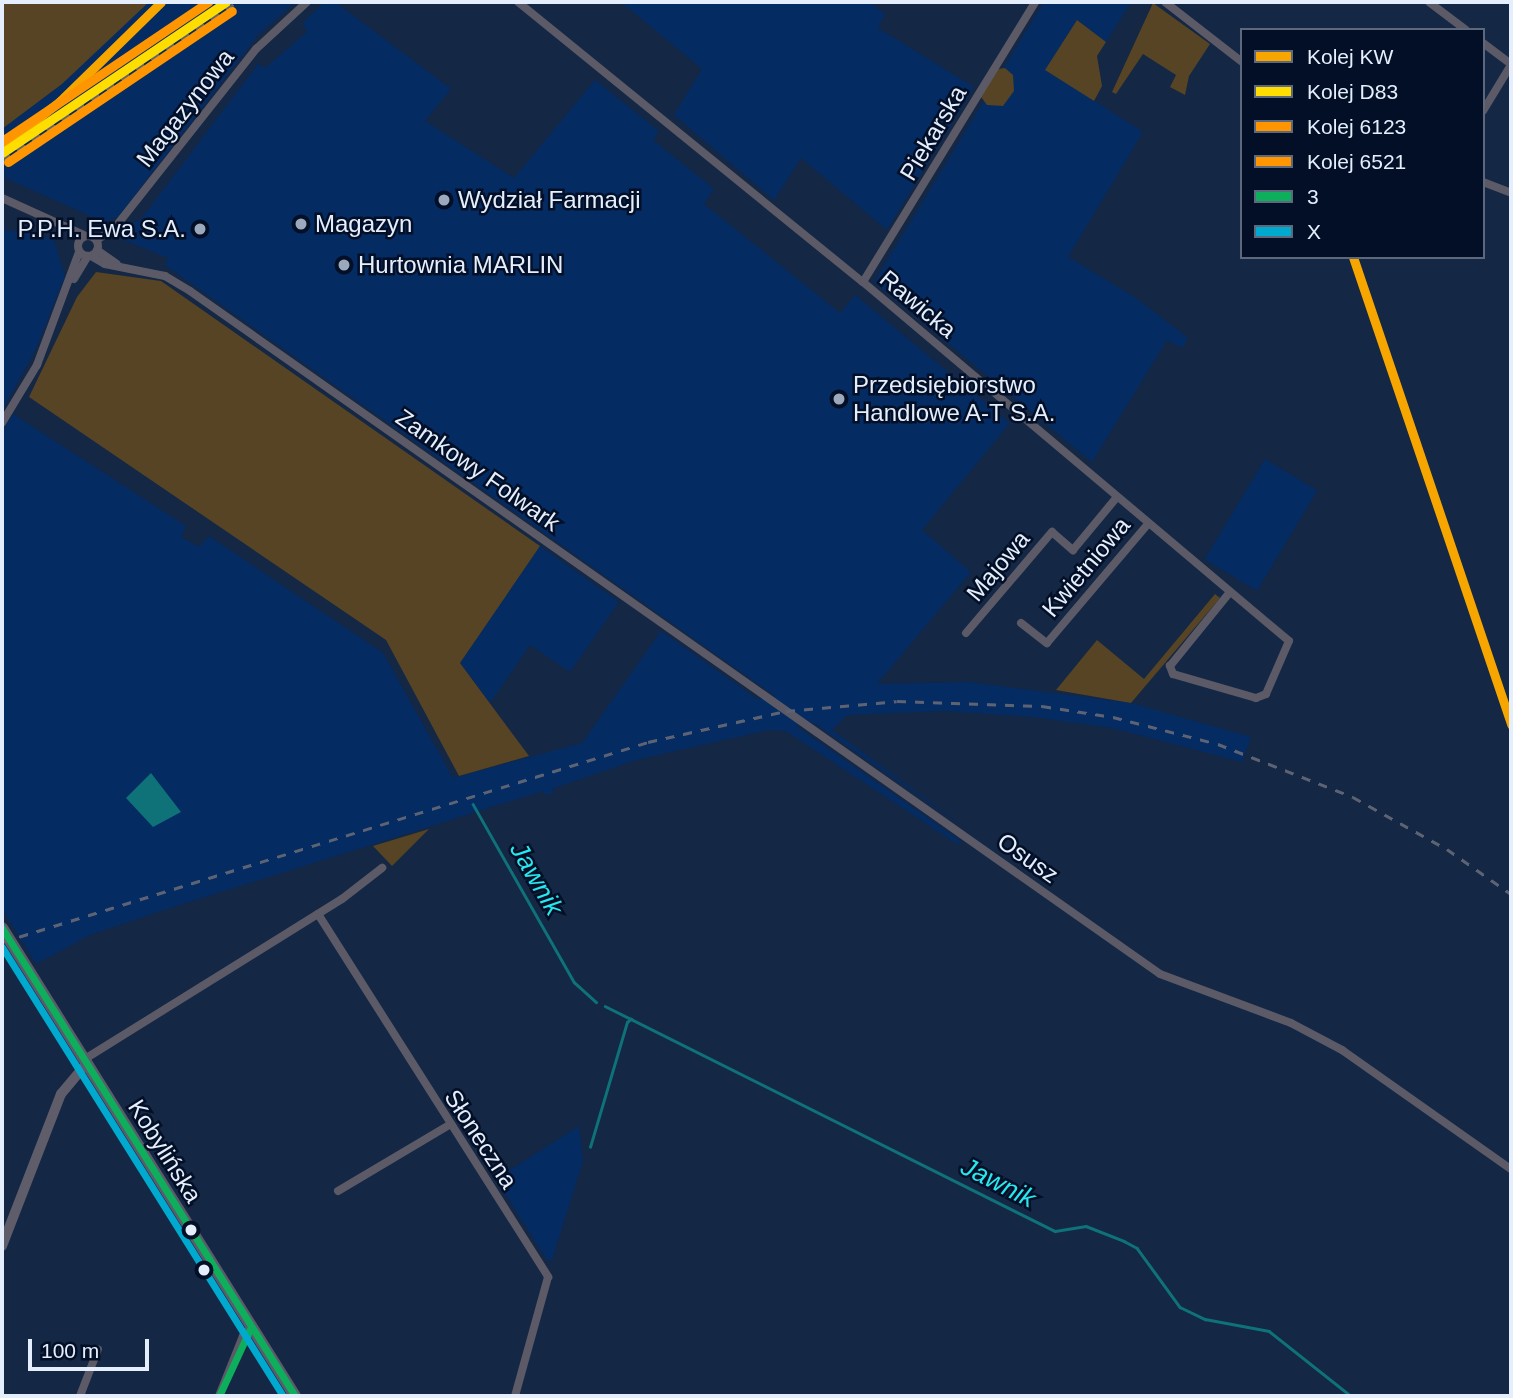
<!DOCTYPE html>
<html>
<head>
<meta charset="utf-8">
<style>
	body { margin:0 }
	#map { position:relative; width:1513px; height:1398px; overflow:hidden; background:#142744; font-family:Arial,sans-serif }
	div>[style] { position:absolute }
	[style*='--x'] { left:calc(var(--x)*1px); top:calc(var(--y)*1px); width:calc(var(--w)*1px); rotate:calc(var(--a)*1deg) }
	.built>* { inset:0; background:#042b62; transform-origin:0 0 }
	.green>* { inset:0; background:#564424 }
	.water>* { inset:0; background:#0e7278 }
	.stream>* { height:2.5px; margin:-1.25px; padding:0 1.25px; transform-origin:1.25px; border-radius:1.25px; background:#0e7278 }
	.street>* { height:8px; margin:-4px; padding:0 4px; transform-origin:4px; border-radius:4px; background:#5c5a67 }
	.street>.ring { margin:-4px; padding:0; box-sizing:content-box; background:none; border:8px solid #5c5a67; border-radius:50% }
	.secondary>* { height:10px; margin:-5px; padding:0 5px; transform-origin:5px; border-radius:5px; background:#605d6a }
	.primary>* { height:12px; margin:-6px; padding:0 6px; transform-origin:6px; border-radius:6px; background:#5c5b6c }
	.rail>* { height:2.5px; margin-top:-1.25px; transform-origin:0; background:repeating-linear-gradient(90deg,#5e6374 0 9px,transparent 0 18px) }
	.bus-1>* { height:7px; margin:-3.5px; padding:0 3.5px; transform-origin:3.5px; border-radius:3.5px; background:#0daf5c }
	.bus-2>* { height:7px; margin:-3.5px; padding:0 3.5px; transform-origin:3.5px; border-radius:3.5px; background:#00a9ce }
	.rail-1>* { height:9px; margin:-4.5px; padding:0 4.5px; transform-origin:4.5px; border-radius:4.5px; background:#f7a600 }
	.rail-2>* { height:9px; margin:-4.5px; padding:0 4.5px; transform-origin:4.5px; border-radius:4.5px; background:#fd0 }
	.rail-3>* { height:9px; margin:-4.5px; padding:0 4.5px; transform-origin:4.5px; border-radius:4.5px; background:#ff9500 }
	.rail-4>* { height:9px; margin:-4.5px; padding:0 4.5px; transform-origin:4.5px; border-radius:4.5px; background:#ff9500 }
	.dots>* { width:19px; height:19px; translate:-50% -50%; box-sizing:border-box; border:4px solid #030f26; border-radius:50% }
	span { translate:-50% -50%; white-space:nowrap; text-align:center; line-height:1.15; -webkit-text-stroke:5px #030f26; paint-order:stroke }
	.street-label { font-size:24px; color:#e5eefc }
	.poi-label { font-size:24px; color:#e5eefc }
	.left { translate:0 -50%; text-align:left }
	.right { translate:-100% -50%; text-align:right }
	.water-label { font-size:26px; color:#29e7ee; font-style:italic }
	.frame { position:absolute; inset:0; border:4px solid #e5eefc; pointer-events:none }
	.legend { position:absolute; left:1240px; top:28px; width:245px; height:231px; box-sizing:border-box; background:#030f26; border:2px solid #5d687c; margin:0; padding:9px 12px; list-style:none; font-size:21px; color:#e5eefc }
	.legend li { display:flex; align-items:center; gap:14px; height:35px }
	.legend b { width:35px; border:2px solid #5d687c }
	.scale { position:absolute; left:28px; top:1339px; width:121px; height:32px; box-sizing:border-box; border:4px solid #e5eefc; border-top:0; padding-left:9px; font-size:21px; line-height:24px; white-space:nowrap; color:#e5eefc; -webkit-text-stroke:5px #030f26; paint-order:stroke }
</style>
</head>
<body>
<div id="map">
	<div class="built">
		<i style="clip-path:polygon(149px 2px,296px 2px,259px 34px,118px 217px,104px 222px,5px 178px,2px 129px,62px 84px)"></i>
		<i style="clip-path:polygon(325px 2px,335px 2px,451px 89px,425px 121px,514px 178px,595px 80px,659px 131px,653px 140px,714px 189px,704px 204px,840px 313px,855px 295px,1010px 423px,922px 530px,971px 572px,877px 684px,968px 682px,1131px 703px,1251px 737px,1242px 762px,1112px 728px,1033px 717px,945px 711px,847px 715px,832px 730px,970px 831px,814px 723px,796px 726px,962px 842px,957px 844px,786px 731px,768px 730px,636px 760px,552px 789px,553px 793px,545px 795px,543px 791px,164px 910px,90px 935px,36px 964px,2px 909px,2px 431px,13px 414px,186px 526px,181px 537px,199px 547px,209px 536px,383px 653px,453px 778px,582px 743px,661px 631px,757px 699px,775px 696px,165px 265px,168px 258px,121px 239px,127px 225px,141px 219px,258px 64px,265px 68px,307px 32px,303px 22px)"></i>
		<i style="clip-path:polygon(621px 2px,869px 2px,885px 14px,878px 28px,974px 87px,887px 230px,801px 158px,774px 200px,674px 115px,702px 69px)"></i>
		<i style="clip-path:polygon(1044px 2px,1131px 2px,1106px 42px,1077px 20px,1046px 70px,1143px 132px,1068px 257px,1136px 298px,1188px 338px,1182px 348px,1167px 340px,1092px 462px,874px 282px)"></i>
		<i style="clip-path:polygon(2px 230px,35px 233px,54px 240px,65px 276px,36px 349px,2px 411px)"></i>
		<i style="left:1265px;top:459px;width:61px;height:117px;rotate:31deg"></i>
		<i style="clip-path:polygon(540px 546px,619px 602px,570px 672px,530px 645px,490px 703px,460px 663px)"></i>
		<i style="clip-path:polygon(579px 1126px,583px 1161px,552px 1260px,547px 1260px,496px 1179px)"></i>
	</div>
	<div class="green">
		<i style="clip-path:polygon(2px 2px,149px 2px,62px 84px,2px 129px)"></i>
		<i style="clip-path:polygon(1153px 3px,1210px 44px,1189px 76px,1185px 95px,1170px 87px,1176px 75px,1143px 54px,1116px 94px,1112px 92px)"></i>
		<i style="clip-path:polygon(1077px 20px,1106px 42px,1097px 56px,1102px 86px,1094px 101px,1045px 70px)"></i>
		<i style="clip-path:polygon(1005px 68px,1013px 75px,1014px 91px,1003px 106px,987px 105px,981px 97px,998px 69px)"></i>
		<i style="clip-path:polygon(96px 272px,161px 281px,540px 546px,460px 663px,529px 756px,459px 776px,386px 640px,29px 397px,77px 297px)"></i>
		<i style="clip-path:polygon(1215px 594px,1220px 598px,1131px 703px,1056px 690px,1097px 640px,1144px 679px)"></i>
		<i style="clip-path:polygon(429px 829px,392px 866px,373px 846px)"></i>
	</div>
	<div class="water">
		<i style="clip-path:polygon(151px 773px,181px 812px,153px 827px,126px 798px)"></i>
	</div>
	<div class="stream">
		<i style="--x:473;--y:804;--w:205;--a:60.4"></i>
		<i style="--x:574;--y:982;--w:30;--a:42"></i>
		<i style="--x:605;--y:1006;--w:503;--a:26.57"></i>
		<i style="--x:1055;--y:1231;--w:31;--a:-9"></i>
		<i style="--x:1086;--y:1226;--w:41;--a:21.5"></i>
		<i style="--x:1124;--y:1241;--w:15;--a:28"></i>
		<i style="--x:1137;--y:1248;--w:73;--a:53.9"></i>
		<i style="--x:1180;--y:1307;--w:28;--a:26"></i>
		<i style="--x:1205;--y:1319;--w:65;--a:10.6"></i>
		<i style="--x:1269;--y:1331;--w:105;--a:38.4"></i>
		<i style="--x:590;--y:1147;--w:130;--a:-73.5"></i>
		<i style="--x:627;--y:1022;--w:5;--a:-37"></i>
	</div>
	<div class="street">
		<i style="--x:518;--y:2;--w:444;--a:39.1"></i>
		<i style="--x:863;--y:282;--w:557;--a:40.12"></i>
		<i style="--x:1289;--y:641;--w:58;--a:113.5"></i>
		<i style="--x:1266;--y:694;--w:11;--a:158"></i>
		<i style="--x:1256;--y:698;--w:86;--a:-163.9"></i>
		<i style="--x:1173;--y:674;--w:9;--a:-111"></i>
		<i style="--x:1170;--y:666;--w:95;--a:-51"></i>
		<i style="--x:1165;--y:2;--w:98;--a:37.9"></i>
		<i style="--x:1429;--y:2;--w:46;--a:37.1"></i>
		<i style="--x:1483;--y:43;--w:35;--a:37"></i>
		<i style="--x:1483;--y:111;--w:54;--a:-58.7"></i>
		<i style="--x:1483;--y:182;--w:30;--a:21"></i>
		<i style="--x:2;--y:198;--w:92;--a:24.3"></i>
		<i class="ring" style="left:78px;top:236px;width:12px;height:12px"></i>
		<i style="--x:96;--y:240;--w:20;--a:-30"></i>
		<i style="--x:113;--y:230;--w:231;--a:-51.7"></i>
		<i style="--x:256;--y:49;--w:69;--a:-42.7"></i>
		<i style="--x:97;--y:250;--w:24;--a:35"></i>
		<i style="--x:91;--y:256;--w:16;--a:30"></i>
		<i style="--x:105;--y:264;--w:61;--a:11.3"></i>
		<i style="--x:165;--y:276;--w:29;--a:31"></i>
		<i style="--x:190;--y:291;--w:1186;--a:35.15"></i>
		<i style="--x:1160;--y:974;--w:140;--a:20.5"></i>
		<i style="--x:1291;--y:1023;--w:58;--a:27.9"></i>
		<i style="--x:1342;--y:1050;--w:207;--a:35.2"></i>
		<i style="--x:74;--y:279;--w:27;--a:-59"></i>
		<i style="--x:863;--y:282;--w:329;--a:-58.4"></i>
		<i style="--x:2;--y:423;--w:68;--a:-58.9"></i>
		<i style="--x:37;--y:365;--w:121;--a:-69.6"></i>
		<i style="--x:1021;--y:623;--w:33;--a:38"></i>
		<i style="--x:1047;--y:643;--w:156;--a:-49.7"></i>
		<i style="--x:966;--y:633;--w:133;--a:-49.6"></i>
		<i style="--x:1052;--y:532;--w:28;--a:41"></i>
		<i style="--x:1073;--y:550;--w:69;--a:-50.3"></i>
		<i style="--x:318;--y:914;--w:430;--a:57.6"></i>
		<i style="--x:548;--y:1277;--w:123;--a:105.5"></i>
		<i style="--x:86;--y:1064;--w:7;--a:-74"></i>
		<i style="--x:88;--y:1057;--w:299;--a:-31.9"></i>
		<i style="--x:342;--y:899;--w:51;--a:-37.8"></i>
		<i style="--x:338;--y:1191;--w:129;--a:-30.7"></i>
		<i style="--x:80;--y:1396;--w:50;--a:-69"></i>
		<i style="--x:219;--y:1396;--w:65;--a:-68.2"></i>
		<i style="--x:243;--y:1336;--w:12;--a:-48"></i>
	</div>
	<div class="secondary">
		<i style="--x:2;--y:1246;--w:163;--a:-68.8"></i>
		<i style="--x:61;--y:1094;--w:39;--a:-50"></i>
	</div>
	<div class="primary">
		<i style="--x:2;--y:928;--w:552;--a:57.95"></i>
	</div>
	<div class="rail">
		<i style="--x:2;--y:160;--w:283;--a:-33.9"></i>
		<i style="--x:2;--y:942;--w:676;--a:-17.2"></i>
		<i style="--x:648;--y:742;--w:141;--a:-12.7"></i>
		<i style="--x:786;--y:711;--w:111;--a:-5.1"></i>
		<i style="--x:897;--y:701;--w:145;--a:2"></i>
		<i style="--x:1042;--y:706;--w:72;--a:8.8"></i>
		<i style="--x:1113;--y:717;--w:108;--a:14.4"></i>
		<i style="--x:1218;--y:744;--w:145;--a:21.4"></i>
		<i style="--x:1353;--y:797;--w:107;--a:29"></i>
		<i style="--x:1447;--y:849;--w:78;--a:35.1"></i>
	</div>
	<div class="bus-1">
		<i style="--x:2;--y:928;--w:552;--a:57.95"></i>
		<i style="--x:219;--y:1396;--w:76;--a:-65.1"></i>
	</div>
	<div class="bus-2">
		<i style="--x:2;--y:947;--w:530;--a:57.96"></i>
	</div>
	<div class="rail-1">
		<i style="--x:2;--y:147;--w:74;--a:-38.4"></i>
		<i style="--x:60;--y:101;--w:141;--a:-44.4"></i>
		<i style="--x:1353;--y:257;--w:494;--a:71.3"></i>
	</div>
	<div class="rail-2">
		<i style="--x:2;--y:153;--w:270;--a:-34"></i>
	</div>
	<div class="rail-3">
		<i style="--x:8;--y:162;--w:270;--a:-34"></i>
	</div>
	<div class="rail-4">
		<i style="--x:2;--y:141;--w:249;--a:-34"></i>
	</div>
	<div class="dots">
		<i style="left:444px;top:200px;background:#9ca8bc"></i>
		<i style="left:301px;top:224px;background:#9ca8bc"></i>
		<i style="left:200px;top:229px;background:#9ca8bc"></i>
		<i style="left:344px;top:265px;background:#9ca8bc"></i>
		<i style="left:839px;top:399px;background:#9ca8bc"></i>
		<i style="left:191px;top:1230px;background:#e5eefc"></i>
		<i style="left:204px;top:1270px;background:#e5eefc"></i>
	</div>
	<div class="street-label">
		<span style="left:185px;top:108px;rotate:-52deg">Magazynowa</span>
		<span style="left:933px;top:133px;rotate:-59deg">Piekarska</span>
		<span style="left:918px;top:304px;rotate:40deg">Rawicka</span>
		<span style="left:478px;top:470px;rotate:35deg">Zamkowy Folwark</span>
		<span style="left:998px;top:566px;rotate:-50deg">Majowa</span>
		<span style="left:1086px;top:567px;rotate:-50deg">Kwietniowa</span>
		<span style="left:1028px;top:858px;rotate:35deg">Osusz</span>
		<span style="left:481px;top:1139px;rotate:57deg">Słoneczna</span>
		<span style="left:165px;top:1151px;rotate:58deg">Kobylińska</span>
	</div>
	<div class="poi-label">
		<span class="left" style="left:458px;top:200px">Wydział Farmacji</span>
		<span class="left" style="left:315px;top:224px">Magazyn</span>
		<span class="right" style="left:186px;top:229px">P.P.H. Ewa S.A.</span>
		<span class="left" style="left:358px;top:265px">Hurtownia MARLIN</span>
		<span class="left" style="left:853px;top:399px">Przedsiębiorstwo<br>Handlowe A-T S.A.</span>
	</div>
	<div class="water-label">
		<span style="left:536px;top:879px;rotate:60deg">Jawnik</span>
		<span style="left:998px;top:1183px;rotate:27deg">Jawnik</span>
	</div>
	<div class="frame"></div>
	<ul class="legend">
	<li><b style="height:9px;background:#f7a600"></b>Kolej KW</li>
	<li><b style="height:9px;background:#fd0"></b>Kolej D83</li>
	<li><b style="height:9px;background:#ff9500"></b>Kolej 6123</li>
	<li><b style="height:9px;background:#ff9500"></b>Kolej 6521</li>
	<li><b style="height:9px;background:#0daf5c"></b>3</li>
	<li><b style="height:9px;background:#00a9ce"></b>X</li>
	</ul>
	<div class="scale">100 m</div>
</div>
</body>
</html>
